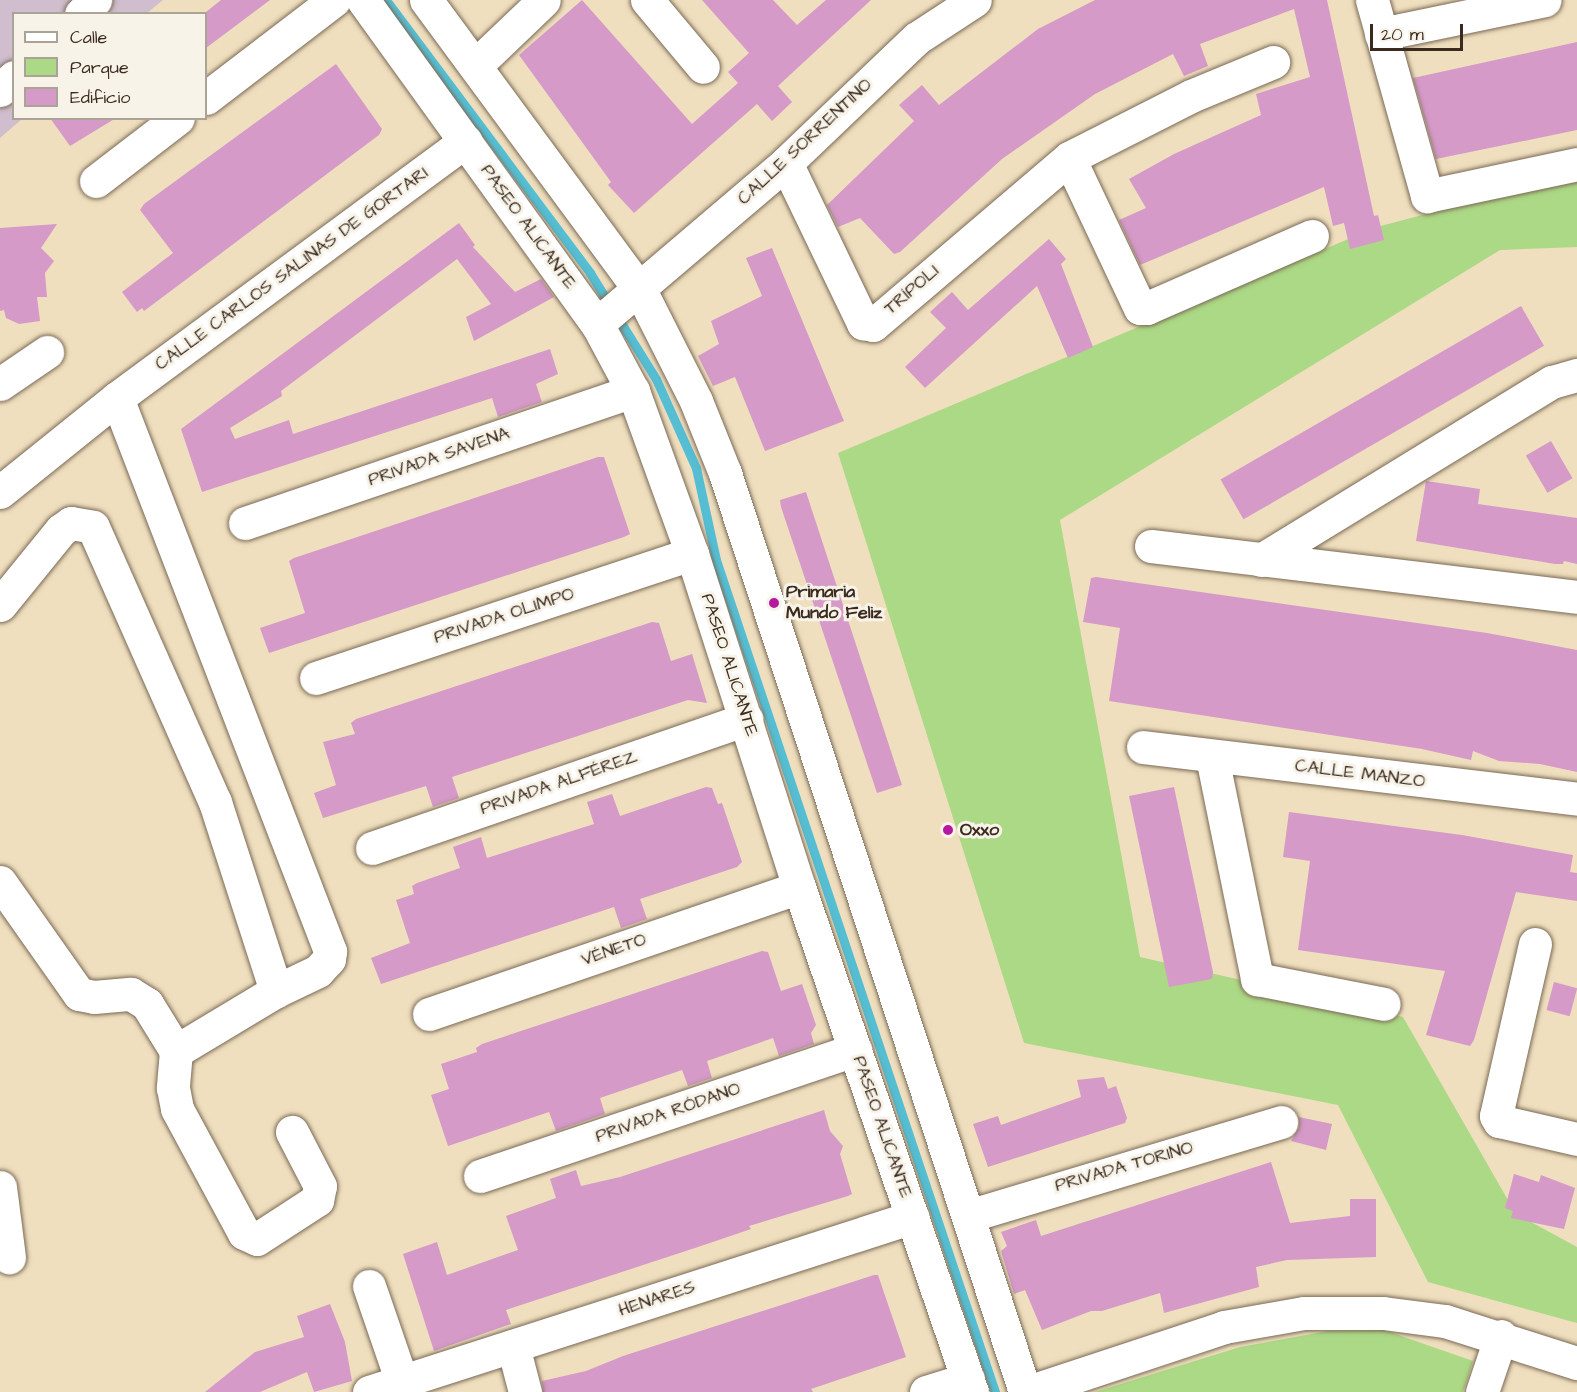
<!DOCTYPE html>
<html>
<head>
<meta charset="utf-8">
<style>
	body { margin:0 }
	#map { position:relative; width:1577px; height:1392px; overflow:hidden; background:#efdfbe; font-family:"Architects Daughter",sans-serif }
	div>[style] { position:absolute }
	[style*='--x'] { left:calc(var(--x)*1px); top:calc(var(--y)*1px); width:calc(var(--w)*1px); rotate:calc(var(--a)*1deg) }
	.industrial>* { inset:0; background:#d0bdcd }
	.green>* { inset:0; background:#acd985 }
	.stream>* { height:9px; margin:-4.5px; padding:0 4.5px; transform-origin:4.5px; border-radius:4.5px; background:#55bed2 }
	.building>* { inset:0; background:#d59ac7; transform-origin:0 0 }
	.roads { filter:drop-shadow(0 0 2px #7a6956) drop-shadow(0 0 2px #7a6956) }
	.minor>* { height:33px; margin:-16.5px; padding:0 16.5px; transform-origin:16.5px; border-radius:16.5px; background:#fff }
	.dots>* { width:16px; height:16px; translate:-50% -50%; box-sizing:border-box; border:3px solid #f7f3e8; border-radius:50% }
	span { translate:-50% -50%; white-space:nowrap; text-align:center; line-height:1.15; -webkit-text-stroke:6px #f7f3e8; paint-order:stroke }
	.street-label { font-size:18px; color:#3b2a1e }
	.poi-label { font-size:18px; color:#3b2a1e; font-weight:700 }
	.left { translate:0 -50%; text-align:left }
	.legend { position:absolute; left:12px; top:12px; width:195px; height:108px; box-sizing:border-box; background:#f7f3e8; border:2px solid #aca397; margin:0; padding:8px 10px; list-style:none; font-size:18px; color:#3b2a1e }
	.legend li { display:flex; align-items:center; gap:12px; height:30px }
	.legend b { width:30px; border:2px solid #aca397 }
	.scale { position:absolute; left:1370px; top:24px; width:93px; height:27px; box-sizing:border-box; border:3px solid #3b2a1e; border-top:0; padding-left:8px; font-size:18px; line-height:21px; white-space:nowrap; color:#3b2a1e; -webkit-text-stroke:4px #f7f3e8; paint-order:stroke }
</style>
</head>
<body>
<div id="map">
	<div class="industrial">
		<i style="clip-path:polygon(0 0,163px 0,147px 13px,14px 14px,14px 118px,22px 119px,0 138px)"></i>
	</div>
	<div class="green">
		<i style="clip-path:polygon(1577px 174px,1577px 247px,1500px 250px,1060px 520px,1140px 957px,1403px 1017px,1516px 1214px,1577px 1247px,1577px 1323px,1428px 1282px,1338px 1105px,1024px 1043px,838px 453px,1377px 227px)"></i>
		<i style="clip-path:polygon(1384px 1330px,1473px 1361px,1463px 1392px,1095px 1392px,1240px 1347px,1328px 1331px)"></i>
	</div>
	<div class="stream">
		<i style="--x:386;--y:0;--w:341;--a:53.2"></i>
		<i style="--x:590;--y:273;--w:125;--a:58.1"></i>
		<i style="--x:656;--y:379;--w:98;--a:65.8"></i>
		<i style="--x:696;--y:468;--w:94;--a:77.7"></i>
		<i style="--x:716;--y:560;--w:878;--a:71.46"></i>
	</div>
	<div class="building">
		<i style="clip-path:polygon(221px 0,270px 0,206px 48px,206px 12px)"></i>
		<i style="clip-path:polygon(582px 0,692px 124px,738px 83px,728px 72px,749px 53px,702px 0,773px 0,797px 25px,826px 0,871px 0,778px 86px,792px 102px,772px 121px,757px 104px,634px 213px,608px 185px,611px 182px,519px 55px)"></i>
		<i style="clip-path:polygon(1095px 0,1327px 0,1374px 216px,1378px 215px,1384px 240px,1350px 249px,1344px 223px,1333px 226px,1324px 187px,1140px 265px,1119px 220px,1146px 208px,1129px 179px,1174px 154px,1261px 115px,1256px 94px,1310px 77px,1294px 9px,1200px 44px,1208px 66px,1184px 76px,1173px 54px,1095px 94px,1002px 159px,900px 252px,894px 254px,860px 218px,838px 227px,827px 205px,914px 121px,899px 105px,922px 85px,939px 105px,1038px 29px)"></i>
		<i style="clip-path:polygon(1577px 42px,1577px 130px,1436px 159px,1413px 78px)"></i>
		<i style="clip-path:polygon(336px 64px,382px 129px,379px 135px,144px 311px,142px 308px,137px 312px,122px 292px,173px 253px,140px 210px,144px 204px)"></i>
		<i style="clip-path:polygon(50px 118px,116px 118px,70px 146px)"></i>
		<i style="clip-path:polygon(459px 223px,475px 245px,473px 247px,515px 292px,541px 279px,554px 297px,474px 341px,466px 317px,491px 304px,457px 259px,281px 391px,282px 396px,230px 428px,235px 439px,289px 420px,293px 434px,550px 349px,558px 374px,536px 384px,542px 402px,498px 417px,492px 398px,202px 492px,181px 429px)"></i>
		<i style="clip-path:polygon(57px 224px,41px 248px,54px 261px,45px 273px,47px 297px,37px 297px,40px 321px,19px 324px,6px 318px,4px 310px,0 311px,0 228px)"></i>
		<i style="clip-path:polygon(1049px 239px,1066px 259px,1061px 264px,1093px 347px,1068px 358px,1037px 286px,925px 388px,905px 367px,946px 328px,930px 312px,952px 292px,968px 310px)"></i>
		<i style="clip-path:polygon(772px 248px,844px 421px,765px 451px,735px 377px,713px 386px,698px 356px,719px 344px,711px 321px,762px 296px,746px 258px)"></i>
		<i style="left:1521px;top:306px;width:46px;height:347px;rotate:60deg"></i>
		<i style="left:1551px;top:441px;width:43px;height:29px;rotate:60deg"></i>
		<i style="clip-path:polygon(598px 457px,604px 457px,630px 534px,624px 537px,269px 653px,260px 628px,305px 613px,289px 561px,294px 558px)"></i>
		<i style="clip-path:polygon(1426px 481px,1480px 489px,1478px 504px,1577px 518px,1577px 564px,1564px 561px,1563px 564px,1555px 564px,1416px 541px)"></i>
		<i style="clip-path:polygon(806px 492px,902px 785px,877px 793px,781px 507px,780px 500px)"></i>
		<i style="clip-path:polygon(1096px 577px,1487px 633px,1577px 650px,1577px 772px,1540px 764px,1499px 761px,1473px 751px,1471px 760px,1422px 749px,1109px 701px,1120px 628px,1083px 622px,1091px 578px)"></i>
		<i style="clip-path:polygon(652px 622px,659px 623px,671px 661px,692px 654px,707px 703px,688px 700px,452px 777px,459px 798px,433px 807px,426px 786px,323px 818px,314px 793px,336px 785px,323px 742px,355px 734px,351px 723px,356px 719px)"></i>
		<i style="clip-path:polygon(706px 787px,712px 788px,718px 804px,722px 803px,742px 862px,737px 867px,640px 899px,647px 919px,621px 928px,614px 907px,381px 984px,371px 958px,410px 943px,396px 900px,414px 894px,412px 886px,417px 883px,460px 868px,453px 847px,481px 837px,487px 858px,594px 824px,587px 802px,612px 794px,620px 816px)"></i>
		<i style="clip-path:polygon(1174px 787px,1213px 972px,1212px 979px,1169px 987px,1129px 796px)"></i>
		<i style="clip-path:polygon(1289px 812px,1462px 835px,1573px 855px,1570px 872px,1577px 873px,1577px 901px,1516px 892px,1474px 1040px,1470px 1046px,1426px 1035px,1445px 971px,1298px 950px,1310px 861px,1283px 857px)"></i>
		<i style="clip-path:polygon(762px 951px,768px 952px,781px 991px,802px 984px,816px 1025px,811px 1033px,814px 1044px,779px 1056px,773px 1038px,707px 1061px,712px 1078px,688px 1086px,682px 1070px,600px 1098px,605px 1114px,556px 1131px,549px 1112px,448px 1146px,431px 1095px,449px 1089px,441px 1064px,477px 1052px,476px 1048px,482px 1044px)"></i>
		<i style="left:1554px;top:982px;width:24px;height:29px;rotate:15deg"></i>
		<i style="clip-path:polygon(1104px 1077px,1108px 1089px,1116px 1086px,1127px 1118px,1125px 1123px,988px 1167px,973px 1124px,998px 1116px,1001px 1125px,1081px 1097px,1077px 1080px)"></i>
		<i style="clip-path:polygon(824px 1110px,830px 1131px,843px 1146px,840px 1154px,852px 1194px,848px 1196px,749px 1226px,751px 1229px,701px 1246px,506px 1310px,511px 1324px,434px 1351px,403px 1254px,437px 1242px,447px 1275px,518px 1250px,506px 1216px,556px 1198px,550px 1179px,576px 1170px,581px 1186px,620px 1177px)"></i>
		<i style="clip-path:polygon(1299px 1117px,1332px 1124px,1326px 1150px,1291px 1141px,1299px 1127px)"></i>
		<i style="clip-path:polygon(1271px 1162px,1290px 1223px,1350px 1216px,1350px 1199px,1376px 1199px,1376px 1257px,1287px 1260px,1256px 1267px,1259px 1287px,1164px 1313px,1160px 1293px,1102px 1311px,1091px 1311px,1042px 1330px,1025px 1290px,1014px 1294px,1001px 1251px,1007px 1246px,1001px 1232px,1036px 1220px,1041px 1236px)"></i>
		<i style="clip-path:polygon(1514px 1174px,1539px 1182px,1541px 1175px,1575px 1188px,1564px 1229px,1511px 1218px,1513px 1211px,1505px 1208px)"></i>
		<i style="clip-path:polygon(874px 1275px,878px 1275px,906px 1357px,811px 1389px,813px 1392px,543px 1392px,542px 1381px,586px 1371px,623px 1356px)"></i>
		<i style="clip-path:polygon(330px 1304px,345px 1342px,352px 1381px,314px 1392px,307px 1372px,260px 1392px,205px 1392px,255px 1352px,304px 1337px,297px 1316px)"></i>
	</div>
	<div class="roads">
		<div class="minor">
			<i style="--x:363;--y:0;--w:400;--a:54.2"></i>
			<i style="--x:597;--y:324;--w:76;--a:61.8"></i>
			<i style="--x:633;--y:391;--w:173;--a:70.1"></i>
			<i style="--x:692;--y:554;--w:350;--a:72.2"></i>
			<i style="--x:799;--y:887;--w:534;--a:71.09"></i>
			<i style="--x:426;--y:0;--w:360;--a:53.6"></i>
			<i style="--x:640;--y:290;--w:124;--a:63.2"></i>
			<i style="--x:696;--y:401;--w:78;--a:68.1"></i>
			<i style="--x:725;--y:473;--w:967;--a:71.92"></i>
			<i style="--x:647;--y:0;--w:87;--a:50.1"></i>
			<i style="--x:1372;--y:0;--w:204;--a:74.3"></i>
			<i style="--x:1427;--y:196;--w:153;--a:-12"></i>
			<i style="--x:81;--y:14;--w:20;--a:-45"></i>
			<i style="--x:1381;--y:34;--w:167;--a:-11.7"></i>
			<i style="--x:475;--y:66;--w:95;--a:-43.7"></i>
			<i style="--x:0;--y:90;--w:19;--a:-43"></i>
			<i style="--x:206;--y:98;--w:161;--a:-37.4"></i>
			<i style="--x:1069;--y:158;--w:166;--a:64.7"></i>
			<i style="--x:1140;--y:308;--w:7;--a:0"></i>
			<i style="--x:1147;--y:308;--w:180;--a:-23.6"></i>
			<i style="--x:786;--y:163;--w:178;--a:64.3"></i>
			<i style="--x:863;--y:323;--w:10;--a:11"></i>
			<i style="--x:873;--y:325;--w:257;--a:-40.4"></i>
			<i style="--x:1069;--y:158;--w:137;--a:-26.9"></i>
			<i style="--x:1191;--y:96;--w:89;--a:-22.5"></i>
			<i style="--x:96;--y:181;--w:103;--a:-37.5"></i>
			<i style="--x:597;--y:324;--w:248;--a:-40.4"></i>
			<i style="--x:786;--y:163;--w:181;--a:-43.7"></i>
			<i style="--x:917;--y:38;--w:69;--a:-33.2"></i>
			<i style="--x:0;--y:384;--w:57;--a:-34.2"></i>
			<i style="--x:117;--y:398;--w:593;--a:68.93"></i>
			<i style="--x:330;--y:951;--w:8;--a:97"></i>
			<i style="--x:329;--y:959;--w:16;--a:133"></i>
			<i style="--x:318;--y:971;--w:47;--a:154.5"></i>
			<i style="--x:276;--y:991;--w:117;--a:149"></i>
			<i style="--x:0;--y:492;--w:150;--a:-38.8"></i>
			<i style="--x:117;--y:398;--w:433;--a:-36.4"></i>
			<i style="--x:245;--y:523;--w:410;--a:-18.8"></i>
			<i style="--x:1151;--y:546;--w:429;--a:6.8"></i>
			<i style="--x:1261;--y:560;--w:341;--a:-31.5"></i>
			<i style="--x:1552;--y:382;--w:26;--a:-16"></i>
			<i style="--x:0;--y:605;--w:97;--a:-50.9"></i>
			<i style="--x:61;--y:530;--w:12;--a:-35"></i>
			<i style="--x:71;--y:523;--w:22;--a:10"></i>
			<i style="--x:93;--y:527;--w:301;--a:66.1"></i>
			<i style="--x:215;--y:802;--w:199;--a:72.1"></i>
			<i style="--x:316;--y:678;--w:396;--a:-18.3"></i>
			<i style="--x:1143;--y:747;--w:437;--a:6.8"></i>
			<i style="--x:1212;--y:757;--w:227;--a:78.5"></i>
			<i style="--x:1257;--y:979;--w:129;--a:11.1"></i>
			<i style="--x:372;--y:848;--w:396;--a:-19"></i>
			<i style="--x:0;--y:882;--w:137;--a:54.8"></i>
			<i style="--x:79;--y:994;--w:15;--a:11"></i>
			<i style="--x:94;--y:997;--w:37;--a:-5"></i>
			<i style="--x:131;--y:994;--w:19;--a:32"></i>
			<i style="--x:147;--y:1004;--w:55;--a:58.3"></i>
			<i style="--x:176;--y:1051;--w:37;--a:95"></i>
			<i style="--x:173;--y:1088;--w:21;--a:79"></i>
			<i style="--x:177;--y:1109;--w:141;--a:61.6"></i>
			<i style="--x:244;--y:1233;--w:14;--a:25"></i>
			<i style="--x:257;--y:1239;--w:72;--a:-33"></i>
			<i style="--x:317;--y:1200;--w:14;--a:-78"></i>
			<i style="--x:320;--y:1186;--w:61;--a:-117.4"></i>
			<i style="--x:1535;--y:944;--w:176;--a:102.8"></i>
			<i style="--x:1496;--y:1116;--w:6;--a:59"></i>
			<i style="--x:1499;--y:1121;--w:80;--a:13"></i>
			<i style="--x:429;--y:1014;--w:391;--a:-18.9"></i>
			<i style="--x:480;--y:1176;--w:396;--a:-18.6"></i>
			<i style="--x:0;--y:1187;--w:71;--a:82.7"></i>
			<i style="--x:968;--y:1216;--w:327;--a:-16.7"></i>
			<i style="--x:369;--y:1286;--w:102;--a:71"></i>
			<i style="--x:513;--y:1346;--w:48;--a:75.4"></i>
			<i style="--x:369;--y:1392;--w:571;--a:-17.83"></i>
			<i style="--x:926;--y:1392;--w:44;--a:-17.2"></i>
			<i style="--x:1028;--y:1392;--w:206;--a:-18.3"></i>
			<i style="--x:1224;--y:1327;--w:81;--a:-9.9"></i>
			<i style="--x:1304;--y:1313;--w:79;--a:0"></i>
			<i style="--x:1383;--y:1313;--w:63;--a:7.4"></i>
			<i style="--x:1445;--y:1321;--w:139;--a:17.7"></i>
			<i style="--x:1482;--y:1392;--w:59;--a:-71.3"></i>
		</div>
	</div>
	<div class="dots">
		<i style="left:774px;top:603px;background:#b5179e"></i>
		<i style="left:948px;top:830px;background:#b5179e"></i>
	</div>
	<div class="street-label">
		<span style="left:805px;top:142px;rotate:-43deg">CALLE SORRENTINO</span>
		<span style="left:528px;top:227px;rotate:54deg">PASEO ALICANTE</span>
		<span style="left:292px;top:269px;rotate:-36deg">CALLE CARLOS SALINAS DE GORTARI</span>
		<span style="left:912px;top:290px;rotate:-41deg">TRÍPOLI</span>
		<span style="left:439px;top:457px;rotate:-19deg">PRIVADA SAVENA</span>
		<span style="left:504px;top:616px;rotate:-18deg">PRIVADA OLIMPO</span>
		<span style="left:729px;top:665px;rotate:72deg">PASEO ALICANTE</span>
		<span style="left:1360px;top:774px;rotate:7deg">CALLE MANZO</span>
		<span style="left:559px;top:783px;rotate:-19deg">PRIVADA ALFÉREZ</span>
		<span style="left:614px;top:950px;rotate:-19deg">VÉNETO</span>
		<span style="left:668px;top:1113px;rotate:-19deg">PRIVADA RÓDANO</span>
		<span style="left:882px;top:1127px;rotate:71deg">PASEO ALICANTE</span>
		<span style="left:1124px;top:1167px;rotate:-16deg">PRIVADA TORINO</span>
		<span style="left:657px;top:1299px;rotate:-18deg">HENARES</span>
	</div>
	<div class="poi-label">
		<span class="left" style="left:786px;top:603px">Primaria<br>Mundo Feliz</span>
		<span class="left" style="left:960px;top:830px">Oxxo</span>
	</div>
	<ul class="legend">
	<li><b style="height:8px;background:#fff"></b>Calle</li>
	<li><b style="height:16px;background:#acd985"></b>Parque</li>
	<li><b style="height:16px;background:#d59ac7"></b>Edificio</li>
	</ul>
	<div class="scale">20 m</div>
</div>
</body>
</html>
